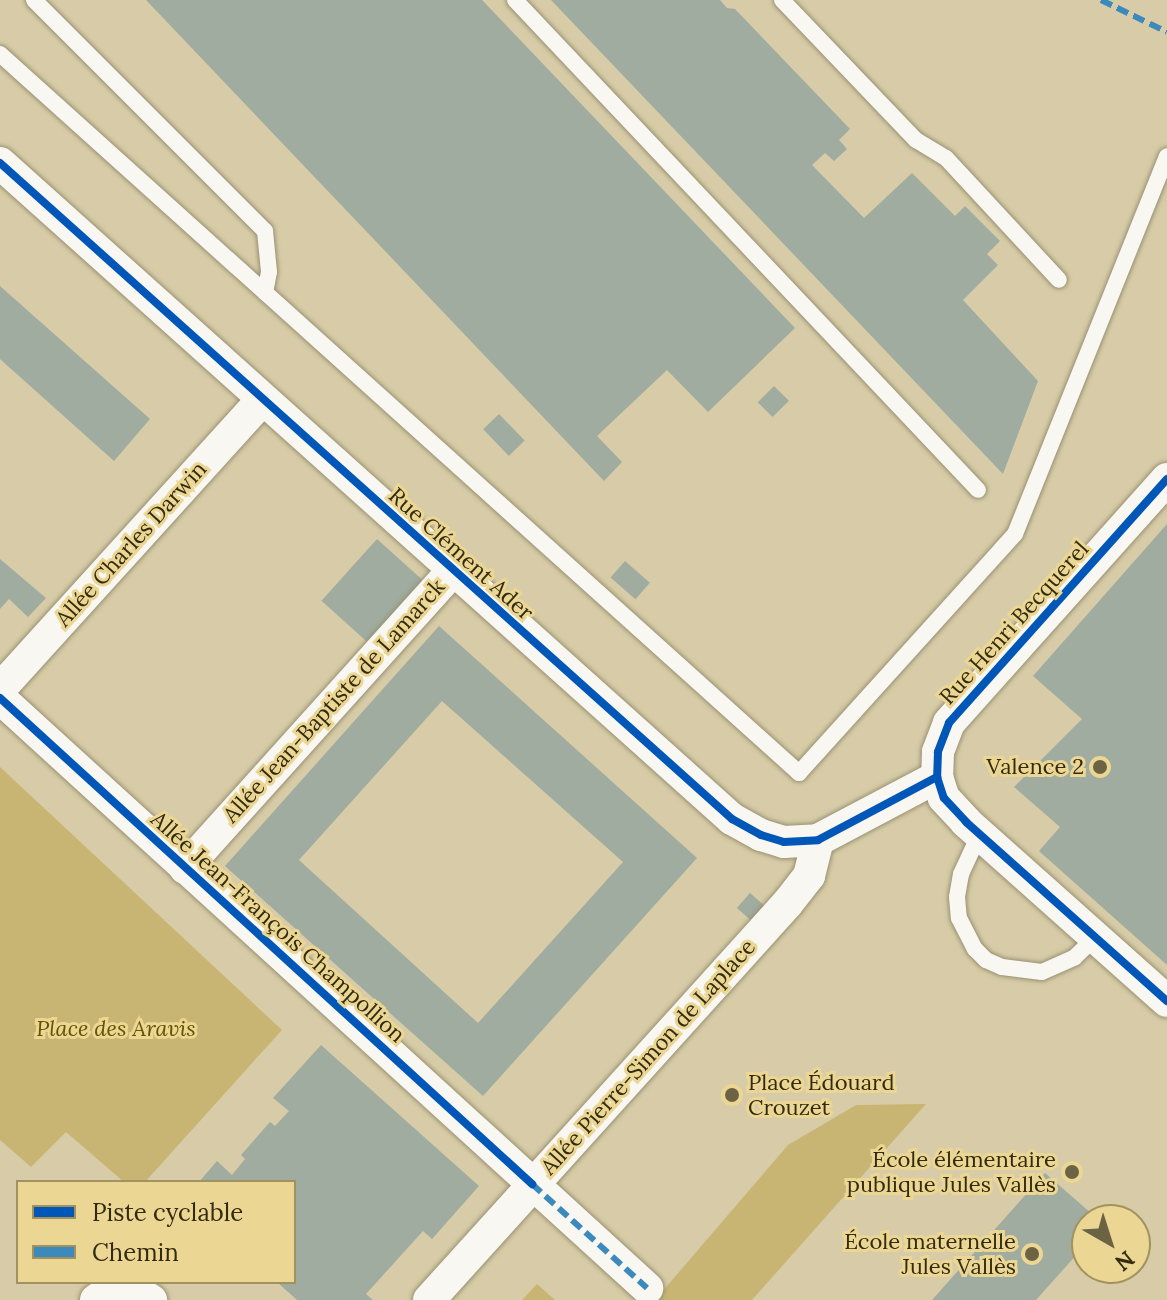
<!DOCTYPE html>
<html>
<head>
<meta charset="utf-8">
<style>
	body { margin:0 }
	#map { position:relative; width:1167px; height:1300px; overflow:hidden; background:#d7cca7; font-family:Lora,serif }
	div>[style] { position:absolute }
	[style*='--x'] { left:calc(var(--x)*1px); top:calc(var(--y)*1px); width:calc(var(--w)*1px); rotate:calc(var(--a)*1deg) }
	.green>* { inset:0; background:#c8b574 }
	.building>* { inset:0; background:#9fac9f; transform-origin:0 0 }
	.roads { filter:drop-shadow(0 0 2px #999173) drop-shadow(0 0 2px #999173) }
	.lane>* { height:16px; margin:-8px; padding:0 8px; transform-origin:8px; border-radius:8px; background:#f9f7f2 }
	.street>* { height:32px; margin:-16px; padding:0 16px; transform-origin:16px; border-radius:16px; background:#f9f7f2 }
	.quiet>* { height:6px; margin-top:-3px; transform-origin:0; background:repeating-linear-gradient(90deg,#3c8abc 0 12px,transparent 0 18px) }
	.cycleway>* { height:8px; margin:-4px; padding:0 4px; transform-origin:4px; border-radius:4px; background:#0057b8 }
	.dots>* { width:22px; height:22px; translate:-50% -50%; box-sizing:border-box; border:4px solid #ebd693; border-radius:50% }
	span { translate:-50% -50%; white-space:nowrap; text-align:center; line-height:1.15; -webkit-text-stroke:6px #ebd693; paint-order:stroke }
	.street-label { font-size:22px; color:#332b10 }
	.poi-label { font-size:22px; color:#332b10 }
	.right { translate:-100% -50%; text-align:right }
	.left { translate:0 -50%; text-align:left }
	.park-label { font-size:22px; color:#665200; font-style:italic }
	.legend { position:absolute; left:16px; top:1180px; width:280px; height:104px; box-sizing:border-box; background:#ebd693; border:2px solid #a1925f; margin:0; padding:10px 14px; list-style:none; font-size:24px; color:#332b10 }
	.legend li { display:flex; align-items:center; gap:16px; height:40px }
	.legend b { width:40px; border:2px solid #a1925f }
	.north { position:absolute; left:1071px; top:1204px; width:80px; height:80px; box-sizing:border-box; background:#ebd693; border:2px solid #a1925f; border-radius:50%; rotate:141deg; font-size:22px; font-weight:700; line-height:32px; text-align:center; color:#332b10 }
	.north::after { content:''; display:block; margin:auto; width:28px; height:36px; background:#6c6345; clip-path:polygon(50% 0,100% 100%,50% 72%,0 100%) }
</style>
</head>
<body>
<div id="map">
	<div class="green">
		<i style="clip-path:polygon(0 767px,282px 1030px,145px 1182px,124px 1182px,66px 1132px,31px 1167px,0 1140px)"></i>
		<i style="clip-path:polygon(926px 1104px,752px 1300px,655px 1300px,788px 1145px,856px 1105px)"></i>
		<i style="clip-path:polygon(537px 1284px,555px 1300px,522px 1300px)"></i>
	</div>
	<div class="building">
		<i style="clip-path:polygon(146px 0,482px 0,795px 328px,708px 412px,667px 370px,597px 436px,622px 462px,604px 481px)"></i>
		<i style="clip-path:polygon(551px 0,720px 0,727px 8px,735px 9px,850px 129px,839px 140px,847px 149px,834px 161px,825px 153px,812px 165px,864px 218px,912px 173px,955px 216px,965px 206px,1000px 241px,987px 254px,998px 265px,963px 300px,1038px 381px,1003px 474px)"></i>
		<i style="clip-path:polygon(0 286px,150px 419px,114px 461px,0 359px)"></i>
		<i style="left:774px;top:386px;width:21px;height:23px;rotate:45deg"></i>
		<i style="left:499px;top:414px;width:37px;height:22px;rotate:46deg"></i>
		<i style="clip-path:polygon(1167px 524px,1167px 965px,1039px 851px,1060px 827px,1014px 787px,1082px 719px,1033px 676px)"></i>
		<i style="left:377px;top:539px;width:62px;height:83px;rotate:42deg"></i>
		<i style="clip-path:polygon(0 559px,46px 598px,28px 617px,9px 599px,0 609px)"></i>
		<i style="left:625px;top:561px;width:33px;height:22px;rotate:41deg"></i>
		<i style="clip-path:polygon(evenodd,439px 626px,697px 858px,483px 1096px,225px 866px,439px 626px,442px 701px,623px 862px,478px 1023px,299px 860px,442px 701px)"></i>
		<i style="left:750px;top:893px;width:23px;height:20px;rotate:41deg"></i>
		<i style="clip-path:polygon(321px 1045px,479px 1186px,432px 1239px,423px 1231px,366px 1294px,373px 1300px,297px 1300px,277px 1282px,294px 1282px,294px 1182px,199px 1182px,217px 1161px,232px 1175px,245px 1159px,241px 1155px,270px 1122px,275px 1126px,289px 1111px,273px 1098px)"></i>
		<i style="clip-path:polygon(1045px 1173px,1099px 1220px,1087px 1220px,1087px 1243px,1036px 1300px,932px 1300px)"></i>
	</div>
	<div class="roads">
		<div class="lane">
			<i style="--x:34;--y:0;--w:327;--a:45"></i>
			<i style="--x:265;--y:231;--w:41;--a:84.4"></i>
			<i style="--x:269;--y:272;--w:21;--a:101"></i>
			<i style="--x:515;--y:0;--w:674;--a:46.62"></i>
			<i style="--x:782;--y:0;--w:194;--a:46.3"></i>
			<i style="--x:916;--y:140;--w:35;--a:31"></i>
			<i style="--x:946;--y:158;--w:166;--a:47.2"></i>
			<i style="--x:0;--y:54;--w:1075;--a:41.98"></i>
			<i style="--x:799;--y:773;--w:322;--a:-47.9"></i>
			<i style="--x:1015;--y:534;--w:407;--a:-68.1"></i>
			<i style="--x:979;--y:835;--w:43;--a:114.8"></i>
			<i style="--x:961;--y:874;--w:23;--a:100"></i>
			<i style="--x:957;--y:897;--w:21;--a:85"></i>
			<i style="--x:959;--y:918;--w:35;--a:63"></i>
			<i style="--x:975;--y:949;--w:16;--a:45"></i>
			<i style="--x:986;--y:960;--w:17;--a:24"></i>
			<i style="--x:1002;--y:967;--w:40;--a:7.1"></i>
			<i style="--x:1042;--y:972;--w:36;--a:-24"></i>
			<i style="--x:1075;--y:957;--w:29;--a:-44"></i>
		</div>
		<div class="street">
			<i style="--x:0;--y:163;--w:983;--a:41.87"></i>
			<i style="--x:732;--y:819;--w:33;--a:29"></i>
			<i style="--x:761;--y:835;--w:24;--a:17"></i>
			<i style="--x:784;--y:842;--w:34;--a:-3"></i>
			<i style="--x:818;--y:840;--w:135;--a:-27.9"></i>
			<i style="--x:1167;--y:479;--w:327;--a:131.8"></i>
			<i style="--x:949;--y:723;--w:31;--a:111"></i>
			<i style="--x:938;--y:752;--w:25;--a:92"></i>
			<i style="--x:937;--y:777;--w:22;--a:72"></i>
			<i style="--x:944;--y:798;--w:33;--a:47"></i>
			<i style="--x:966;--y:822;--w:269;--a:41.7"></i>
			<i style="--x:0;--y:689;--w:391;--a:-47.8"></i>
			<i style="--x:0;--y:698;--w:876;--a:42.36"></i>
			<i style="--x:185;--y:868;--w:399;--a:-48"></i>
			<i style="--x:96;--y:1300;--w:22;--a:-34"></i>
			<i style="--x:114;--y:1288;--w:16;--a:-4"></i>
			<i style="--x:130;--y:1287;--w:25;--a:32"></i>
			<i style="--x:429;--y:1300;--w:534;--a:-47.89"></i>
			<i style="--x:787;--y:904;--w:36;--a:-52"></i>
			<i style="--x:809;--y:876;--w:37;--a:-76"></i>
		</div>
	</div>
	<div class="quiet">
		<i style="--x:1101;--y:0;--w:73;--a:25.9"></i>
		<i style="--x:532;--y:1184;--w:155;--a:42.1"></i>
	</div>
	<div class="cycleway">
		<i style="--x:0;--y:163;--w:983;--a:41.87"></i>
		<i style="--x:732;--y:819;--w:33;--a:29"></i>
		<i style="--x:761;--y:835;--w:24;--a:17"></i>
		<i style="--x:784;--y:842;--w:34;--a:-3"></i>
		<i style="--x:818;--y:840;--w:135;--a:-27.9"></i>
		<i style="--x:1167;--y:479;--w:327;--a:131.8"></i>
		<i style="--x:949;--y:723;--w:31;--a:111"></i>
		<i style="--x:938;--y:752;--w:25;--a:92"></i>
		<i style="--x:937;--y:777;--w:22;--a:72"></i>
		<i style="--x:944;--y:798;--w:33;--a:47"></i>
		<i style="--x:966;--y:822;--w:269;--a:41.7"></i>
		<i style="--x:0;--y:698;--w:721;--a:42.41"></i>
	</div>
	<div class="dots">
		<i style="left:1100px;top:767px;background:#6c6345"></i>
		<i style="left:732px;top:1095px;background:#6c6345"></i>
		<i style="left:1072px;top:1172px;background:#6c6345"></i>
		<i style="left:1032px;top:1254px;background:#6c6345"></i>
	</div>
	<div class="street-label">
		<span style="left:131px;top:544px;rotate:-48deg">Allée Charles Darwin</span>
		<span style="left:461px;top:554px;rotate:42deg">Rue Clément Ader</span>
		<span style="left:1014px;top:623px;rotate:-48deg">Rue Henri Becquerel</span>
		<span style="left:334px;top:701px;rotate:-48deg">Allée Jean-Baptiste de Lamarck</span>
		<span style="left:278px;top:927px;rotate:42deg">Allée Jean-François Champollion</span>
		<span style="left:648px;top:1057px;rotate:-48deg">Allée Pierre-Simon de Laplace</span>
	</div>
	<div class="poi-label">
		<span class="right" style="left:1084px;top:767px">Valence 2</span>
		<span class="left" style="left:748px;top:1095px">Place Édouard<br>Crouzet</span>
		<span class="right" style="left:1056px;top:1172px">École élémentaire<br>publique Jules Vallès</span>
		<span class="right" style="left:1016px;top:1254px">École maternelle<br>Jules Vallès</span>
	</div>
	<div class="park-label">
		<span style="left:116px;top:1029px">Place des Aravis</span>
	</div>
	<ul class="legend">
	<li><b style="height:10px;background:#0057b8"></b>Piste cyclable</li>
	<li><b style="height:10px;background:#3c8abc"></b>Chemin</li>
	</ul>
	<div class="north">N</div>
</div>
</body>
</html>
